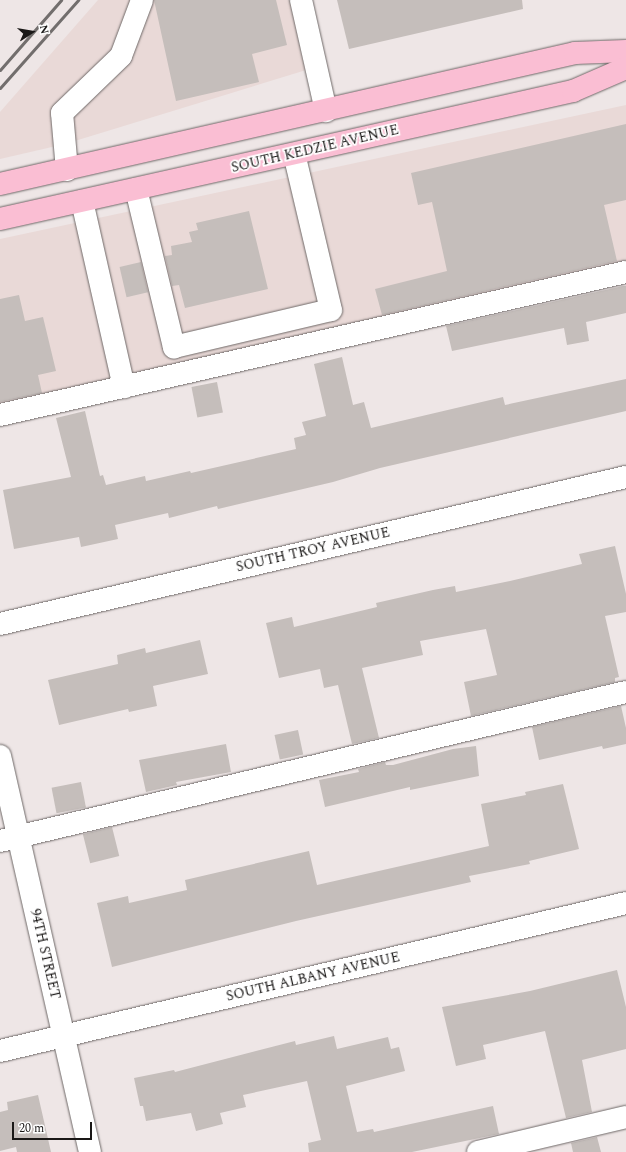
<!DOCTYPE html>
<html>
<head>
<meta charset="utf-8">
<style>
	body { margin:0 }
	#map { position:relative; width:626px; height:1152px; overflow:hidden; background:#eee6e6; font-family:Spectral,serif }
	div>[style] { position:absolute }
	[style*='--x'] { left:calc(var(--x)*1px); top:calc(var(--y)*1px); width:calc(var(--w)*1px); rotate:calc(var(--a)*1deg) }
	.built>* { inset:0; background:#e9d9d7 }
	.building>* { inset:0; background:#c5bebb; transform-origin:0 0 }
	.roads { filter:drop-shadow(0 0 1px #6f6968) drop-shadow(0 0 1px #6f6968) }
	.minor>* { height:22px; margin:-11px; padding:0 11px; transform-origin:11px; border-radius:11px; background:#fff }
	.major>* { height:22px; margin:-11px; padding:0 11px; transform-origin:11px; border-radius:11px; background:#fabed3 }
	.rail>* { height:3px; margin:-1.5px; padding:0 1.5px; transform-origin:1.5px; border-radius:1.5px; background:#726e6d }
	span { translate:-50% -50%; white-space:nowrap; text-align:center; line-height:1.15; -webkit-text-stroke:3.5px #fff; paint-order:stroke }
	.street-label { font-size:14px; color:#1a1817 }
	.north { position:absolute; left:12px; top:12px; width:40px; height:40px; -webkit-text-stroke:3px #fff; paint-order:stroke; rotate:78deg; font-size:11px; font-weight:700; line-height:16px; text-align:center; color:#1a1817 }
	.north::after { content:''; display:block; margin:auto; width:14px; height:18px; background:#1a1817; clip-path:polygon(50% 0,100% 100%,50% 72%,0 100%) }
	.scale { position:absolute; left:12px; top:1122px; width:80px; height:18px; box-sizing:border-box; border:2px solid #1a1817; border-top:0; padding-left:5px; font-size:12px; line-height:14px; white-space:nowrap; color:#1a1817; -webkit-text-stroke:3px #fff; paint-order:stroke }
</style>
</head>
<body>
<div id="map">
	<div class="built">
		<i style="clip-path:polygon(98px 0,301px 0,316px 67px,65px 144px,0 159px,0 112px)"></i>
		<i style="clip-path:polygon(626px 105px,626px 272px,0 415px,0 239px)"></i>
	</div>
	<div class="building">
		<i style="clip-path:polygon(154px 0,276px 0,287px 45px,252px 54px,259px 82px,176px 101px)"></i>
		<i style="clip-path:polygon(337px 0,522px 0,523px 9px,349px 49px)"></i>
		<i style="clip-path:polygon(626px 124px,626px 200px,604px 205px,617px 261px,382px 315px,375px 289px,447px 271px,432px 202px,418px 205px,411px 173px)"></i>
		<i style="clip-path:polygon(249px 211px,268px 289px,185px 308px,179px 285px,172px 286px,165px 256px,172px 255px,171px 246px,192px 242px,189px 232px,198px 230px,196px 223px)"></i>
		<i style="left:141px;top:262px;width:31px;height:22px;rotate:77deg"></i>
		<i style="clip-path:polygon(623px 286px,626px 286px,626px 313px,586px 322px,589px 341px,567px 345px,564px 328px,452px 351px,446px 326px)"></i>
		<i style="clip-path:polygon(19px 295px,25px 321px,43px 317px,56px 371px,38px 375px,42px 393px,0 402px,0 299px)"></i>
		<i style="clip-path:polygon(342px 357px,353px 405px,364px 402px,371px 428px,503px 397px,505px 405px,626px 379px,626px 411px,380px 468px,333px 482px,218px 509px,217px 506px,169px 518px,168px 513px,115px 525px,118px 539px,81px 547px,79px 537px,14px 549px,3px 490px,71px 477px,56px 418px,85px 411px,100px 476px,103px 475px,106px 485px,145px 476px,146px 481px,190px 471px,191px 473px,296px 449px,294px 438px,306px 435px,302px 422px,326px 416px,314px 364px)"></i>
		<i style="left:217px;top:382px;width:31px;height:26px;rotate:79deg"></i>
		<i style="clip-path:polygon(615px 546px,626px 594px,626px 612px,605px 616px,619px 677px,615px 678px,615px 682px,471px 716px,464px 682px,497px 675px,486px 629px,420px 641px,423px 655px,362px 668px,379px 738px,352px 744px,338px 685px,324px 688px,320px 669px,279px 678px,266px 623px,292px 617px,294px 627px,377px 607px,376px 603px,433px 590px,455px 586px,456px 592px,510px 581px,582px 564px,579px 554px)"></i>
		<i style="clip-path:polygon(200px 640px,208px 674px,153px 686px,157px 706px,129px 712px,128px 709px,59px 725px,48px 680px,118px 664px,117px 655px,145px 648px,146px 653px)"></i>
		<i style="clip-path:polygon(621px 706px,626px 728px,626px 744px,603px 749px,602px 746px,539px 760px,532px 727px)"></i>
		<i style="left:298px;top:730px;width:25px;height:24px;rotate:78deg"></i>
		<i style="clip-path:polygon(226px 744px,231px 772px,176px 782px,177px 785px,146px 792px,139px 760px)"></i>
		<i style="clip-path:polygon(476px 746px,479px 776px,410px 790px,410px 787px,325px 807px,319px 780px,359px 772px,358px 769px,385px 762px,386px 765px,393px 765px,453px 749px)"></i>
		<i style="left:81px;top:782px;width:26px;height:30px;rotate:79deg"></i>
		<i style="clip-path:polygon(563px 784px,579px 849px,529px 861px,530px 864px,469px 876px,471px 882px,296px 921px,112px 967px,97px 903px,128px 896px,129px 903px,187px 890px,185px 880px,309px 851px,317px 885px,489px 846px,481px 804px,526px 795px,525px 792px)"></i>
		<i style="left:112px;top:827px;width:30px;height:30px;rotate:76deg"></i>
		<i style="clip-path:polygon(617px 970px,626px 1007px,626px 1049px,582px 1060px,592px 1112px,566px 1118px,545px 1031px,483px 1045px,486px 1059px,456px 1066px,442px 1007px,530px 991px)"></i>
		<i style="clip-path:polygon(334px 1036px,337px 1049px,388px 1037px,391px 1049px,399px 1047px,405px 1071px,346px 1086px,357px 1132px,373px 1129px,374px 1132px,493px 1106px,499px 1134px,412px 1152px,309px 1152px,308px 1143px,321px 1140px,307px 1081px,243px 1095px,246px 1107px,220px 1113px,223px 1124px,196px 1131px,191px 1113px,146px 1121px,143px 1106px,140px 1106px,134px 1078px,174px 1070px,175px 1072px,295px 1041px,296px 1045px)"></i>
		<i style="clip-path:polygon(38px 1095px,51px 1152px,17px 1152px,16px 1147px,0 1151px,0 1112px,8px 1110px,7px 1102px)"></i>
		<i style="clip-path:polygon(597px 1137px,601px 1152px,573px 1152px,571px 1143px)"></i>
	</div>
	<div class="roads">
		<div class="minor">
			<i style="--x:301;--y:0;--w:114;--a:77.3"></i>
			<i style="--x:67;--y:170;--w:57;--a:-95"></i>
			<i style="--x:62;--y:113;--w:82;--a:-44"></i>
			<i style="--x:121;--y:56;--w:60;--a:-69.4"></i>
			<i style="--x:136;--y:189;--w:163;--a:76.5"></i>
			<i style="--x:174;--y:347;--w:161;--a:-13.3"></i>
			<i style="--x:331;--y:310;--w:160;--a:-103.3"></i>
			<i style="--x:82;--y:201;--w:191;--a:77.3"></i>
			<i style="--x:0;--y:415;--w:642;--a:-12.87"></i>
			<i style="--x:0;--y:624;--w:643;--a:-13.22"></i>
			<i style="--x:0;--y:756;--w:406;--a:77.2"></i>
			<i style="--x:0;--y:841;--w:643;--a:-13.39"></i>
			<i style="--x:0;--y:1051;--w:643;--a:-13.3"></i>
			<i style="--x:478;--y:1152;--w:152;--a:-13.3"></i>
		</div>
		<div class="major">
			<i style="--x:0;--y:184;--w:590;--a:-12.83"></i>
			<i style="--x:575;--y:53;--w:51;--a:-2.2"></i>
			<i style="--x:0;--y:219;--w:587;--a:-12.59"></i>
			<i style="--x:573;--y:91;--w:58;--a:-23.5"></i>
		</div>
	</div>
	<div class="rail">
		<i style="--x:0;--y:70;--w:93;--a:-48.9"></i>
		<i style="--x:0;--y:88;--w:118;--a:-48.4"></i>
	</div>
	<div class="street-label">
		<span style="left:315px;top:149px;rotate:-13deg">SOUTH KEDZIE AVENUE</span>
		<span style="left:313px;top:550px;rotate:-13deg">SOUTH TROY AVENUE</span>
		<span style="left:45px;top:954px;rotate:77deg">94TH STREET</span>
		<span style="left:313px;top:977px;rotate:-13deg">SOUTH ALBANY AVENUE</span>
	</div>
	<div class="north">N</div>
	<div class="scale">20 m</div>
</div>
</body>
</html>
